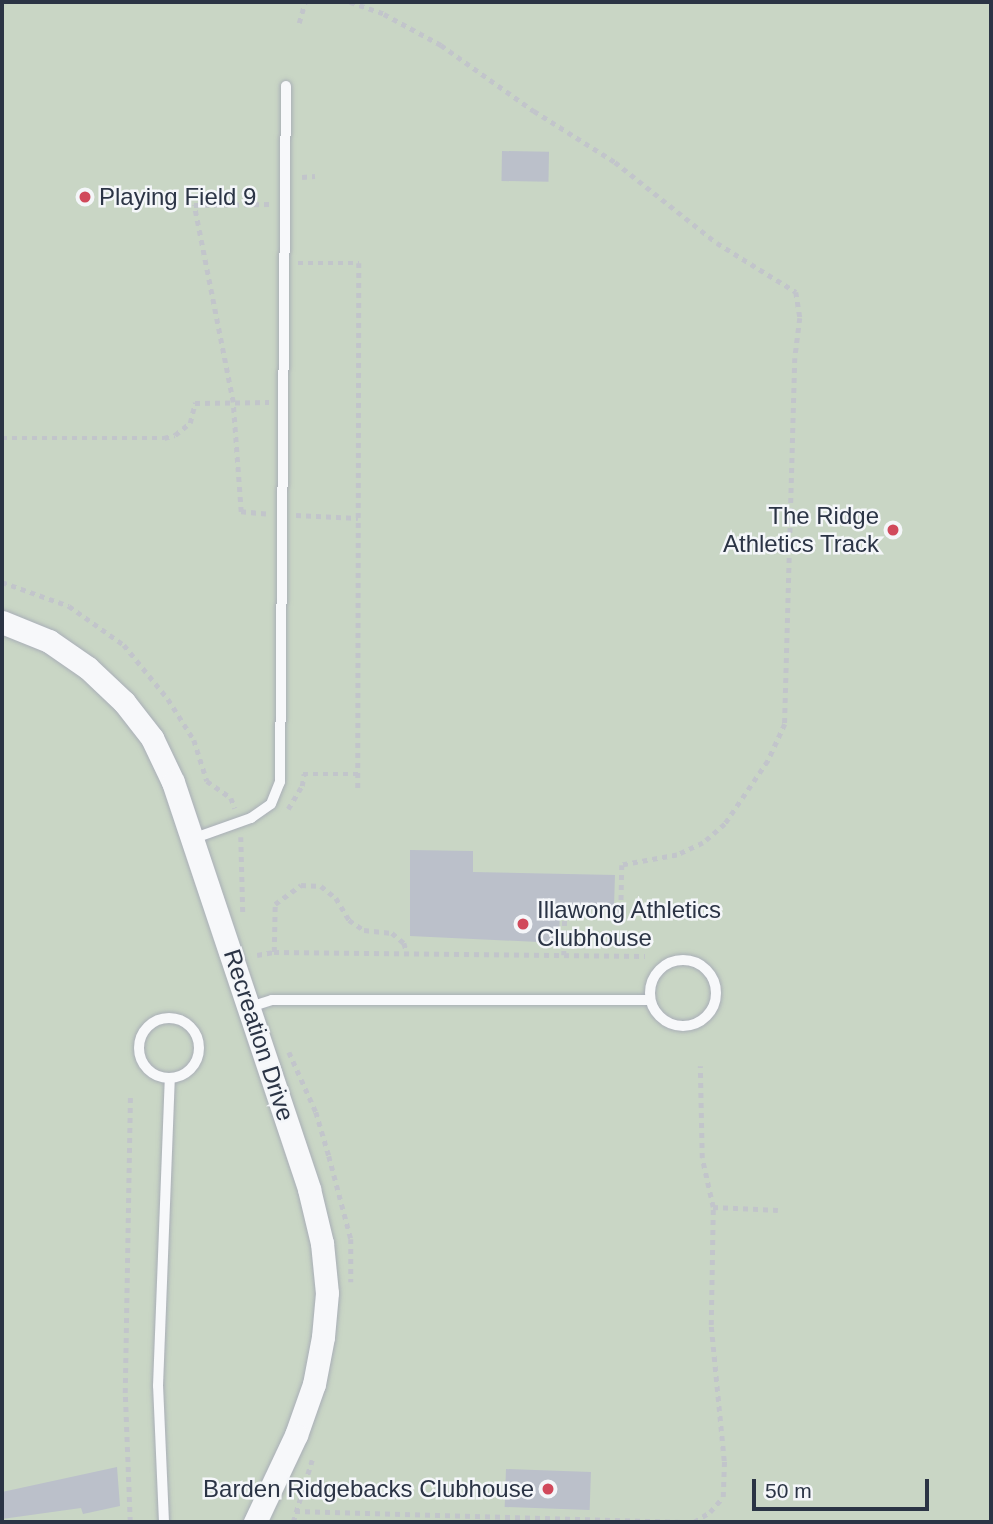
<!DOCTYPE html>
<html>
<head>
<meta charset="utf-8">
<style>
	body { margin:0 }
	#map { position:relative; width:993px; height:1524px; overflow:hidden; background:#e4e7ec; font-family:Arial,sans-serif }
	div>[style] { position:absolute }
	[style*='--x'] { left:calc(var(--x)*1px); top:calc(var(--y)*1px); width:calc(var(--w)*1px); rotate:calc(var(--a)*1deg) }
	.green>* { inset:0; background:#c9d6c5; transform-origin:0 0 }
	.building>* { inset:0; background:#bbc0ca; transform-origin:0 0 }
	.path>* { height:4.5px; margin-top:-2.25px; transform-origin:0; background:repeating-linear-gradient(90deg,#c2c5cb 0 5px,transparent 0 10px) }
	.roads { filter:drop-shadow(0 0 2px #a9aeb7) drop-shadow(0 0 2px #a9aeb7) }
	.lane>* { height:10px; margin:-5px; padding:0 5px; transform-origin:5px; border-radius:5px; background:#f7f8fa }
	.lane>.ring { margin:-5px; padding:0; box-sizing:content-box; background:none; border:10px solid #f7f8fa; border-radius:50% }
	.street>* { height:23px; margin:-11.5px; padding:0 11.5px; transform-origin:11.5px; border-radius:11.5px; background:#f7f8fa }
	.dots>* { width:19px; height:19px; translate:-50% -50%; box-sizing:border-box; border:4px solid #f4f6f9; border-radius:50% }
	span { translate:-50% -50%; white-space:nowrap; text-align:center; line-height:1.15; -webkit-text-stroke:5px #f4f6f9; paint-order:stroke }
	.poi-label { font-size:24px; color:#2b3445 }
	.left { translate:0 -50%; text-align:left }
	.right { translate:-100% -50%; text-align:right }
	.street-label { font-size:24px; color:#2b3445 }
	.frame { position:absolute; inset:0; border:4px solid #2b3445; pointer-events:none }
	.scale { position:absolute; left:752px; top:1479px; width:177px; height:32px; box-sizing:border-box; border:4px solid #2b3445; border-top:0; padding-left:9px; font-size:21px; line-height:24px; white-space:nowrap; color:#2b3445; -webkit-text-stroke:5px #f4f6f9; paint-order:stroke }
</style>
</head>
<body>
<div id="map">
	<div class="green">
		<i style="left:2px;top:2px;width:989px;height:1520px"></i>
	</div>
	<div class="building">
		<i style="left:502px;top:151px;width:47px;height:30px;rotate:1deg"></i>
		<i style="clip-path:polygon(410px 850px,473px 851px,473px 872px,615px 875px,614px 907px,560px 906px,559px 943px,410px 936px)"></i>
		<i style="clip-path:polygon(117px 1467px,120px 1506px,83px 1514px,81px 1508px,2px 1519px,2px 1492px)"></i>
		<i style="left:506px;top:1469px;width:85px;height:38px;rotate:2deg"></i>
	</div>
	<div class="path">
		<i style="--x:350;--y:2;--w:36;--a:19"></i>
		<i style="--x:384;--y:14;--w:65;--a:28.5"></i>
		<i style="--x:441;--y:45;--w:114;--a:35.4"></i>
		<i style="--x:534;--y:111;--w:96;--a:32.2"></i>
		<i style="--x:615;--y:162;--w:130;--a:38.5"></i>
		<i style="--x:717;--y:243;--w:93;--a:31.8"></i>
		<i style="--x:796;--y:292;--w:26;--a:81"></i>
		<i style="--x:800;--y:318;--w:40;--a:97.1"></i>
		<i style="--x:795;--y:358;--w:366;--a:91.6"></i>
		<i style="--x:785;--y:724;--w:41;--a:114.7"></i>
		<i style="--x:768;--y:761;--w:76;--a:124.3"></i>
		<i style="--x:725;--y:824;--w:29;--a:139"></i>
		<i style="--x:703;--y:843;--w:29;--a:155"></i>
		<i style="--x:677;--y:855;--w:56;--a:169.7"></i>
		<i style="--x:622;--y:865;--w:47;--a:91.2"></i>
		<i style="--x:621;--y:912;--w:56;--a:-179"></i>
		<i style="--x:565;--y:911;--w:44;--a:91.3"></i>
		<i style="--x:299;--y:23;--w:22;--a:-74"></i>
		<i style="--x:302;--y:177;--w:13;--a:-4"></i>
		<i style="--x:298;--y:263;--w:61;--a:0"></i>
		<i style="--x:359;--y:263;--w:525;--a:90.11"></i>
		<i style="--x:2;--y:438;--w:162;--a:0"></i>
		<i style="--x:164;--y:438;--w:11;--a:-15"></i>
		<i style="--x:175;--y:435;--w:19;--a:-39"></i>
		<i style="--x:190;--y:423;--w:21;--a:-76"></i>
		<i style="--x:195;--y:403;--w:74;--a:-0.8"></i>
		<i style="--x:266;--y:514;--w:25;--a:-175"></i>
		<i style="--x:241;--y:512;--w:110;--a:-94.2"></i>
		<i style="--x:233;--y:402;--w:201;--a:-101.2"></i>
		<i style="--x:194;--y:205;--w:75;--a:-0.8"></i>
		<i style="--x:296;--y:515;--w:62;--a:2.8"></i>
		<i style="--x:2;--y:582;--w:71;--a:19.7"></i>
		<i style="--x:69;--y:606;--w:67;--a:35.3"></i>
		<i style="--x:124;--y:645;--w:70;--a:50.8"></i>
		<i style="--x:168;--y:699;--w:49;--a:57.6"></i>
		<i style="--x:194;--y:740;--w:43;--a:72.4"></i>
		<i style="--x:207;--y:781;--w:29;--a:35"></i>
		<i style="--x:231;--y:798;--w:11;--a:68"></i>
		<i style="--x:303;--y:774;--w:55;--a:0"></i>
		<i style="--x:288;--y:809;--w:27;--a:-59"></i>
		<i style="--x:302;--y:786;--w:12;--a:-81"></i>
		<i style="--x:241;--y:837;--w:75;--a:88.5"></i>
		<i style="--x:274;--y:952;--w:48;--a:-88.8"></i>
		<i style="--x:275;--y:904;--w:32;--a:-36"></i>
		<i style="--x:301;--y:885;--w:20;--a:3"></i>
		<i style="--x:321;--y:886;--w:19;--a:39"></i>
		<i style="--x:336;--y:898;--w:26;--a:59"></i>
		<i style="--x:349;--y:920;--w:18;--a:34"></i>
		<i style="--x:364;--y:930;--w:28;--a:6"></i>
		<i style="--x:392;--y:933;--w:16;--a:40"></i>
		<i style="--x:404;--y:943;--w:10;--a:73"></i>
		<i style="--x:257;--y:955;--w:17;--a:-10"></i>
		<i style="--x:274;--y:952;--w:371;--a:0.6"></i>
		<i style="--x:289;--y:1052;--w:66;--a:65.8"></i>
		<i style="--x:316;--y:1112;--w:46;--a:73.5"></i>
		<i style="--x:329;--y:1156;--w:86;--a:75.2"></i>
		<i style="--x:351;--y:1239;--w:43;--a:90"></i>
		<i style="--x:713;--y:1207;--w:65;--a:2.6"></i>
		<i style="--x:295;--y:1511;--w:399;--a:1.6"></i>
		<i style="--x:694;--y:1522;--w:19;--a:-32"></i>
		<i style="--x:710;--y:1512;--w:20;--a:-49"></i>
		<i style="--x:723;--y:1497;--w:36;--a:-88"></i>
		<i style="--x:724;--y:1461;--w:137;--a:-95.5"></i>
		<i style="--x:711;--y:1325;--w:118;--a:-89"></i>
		<i style="--x:713;--y:1207;--w:50;--a:-102.7"></i>
		<i style="--x:702;--y:1158;--w:92;--a:-91.2"></i>
		<i style="--x:130;--y:1522;--w:129;--a:-92.2"></i>
		<i style="--x:125;--y:1393;--w:300;--a:-89"></i>
		<i style="--x:293;--y:1522;--w:65;--a:-73"></i>
	</div>
	<div class="roads">
		<div class="lane">
			<i style="--x:192;--y:839;--w:63;--a:-19.6"></i>
			<i style="--x:251;--y:818;--w:24;--a:-35"></i>
			<i style="--x:271;--y:804;--w:24;--a:-68"></i>
			<i style="--x:280;--y:782;--w:696;--a:-89.51"></i>
			<i class="ring" style="left:650px;top:960px;width:56px;height:56px"></i>
			<i style="--x:250;--y:1007;--w:23;--a:-18"></i>
			<i style="--x:272;--y:1000;--w:378;--a:0"></i>
			<i class="ring" style="left:139px;top:1018px;width:50px;height:50px"></i>
			<i style="--x:164;--y:1522;--w:136;--a:-92.5"></i>
			<i style="--x:158;--y:1386;--w:308;--a:-87.8"></i>
		</div>
		<div class="street">
			<i style="--x:2;--y:622;--w:51;--a:22"></i>
			<i style="--x:49;--y:641;--w:47;--a:34.7"></i>
			<i style="--x:88;--y:668;--w:50;--a:43.4"></i>
			<i style="--x:124;--y:702;--w:46;--a:52.1"></i>
			<i style="--x:152;--y:738;--w:49;--a:64.5"></i>
			<i style="--x:173;--y:782;--w:429;--a:71.5"></i>
			<i style="--x:309;--y:1189;--w:56;--a:76.5"></i>
			<i style="--x:322;--y:1243;--w:50;--a:84.3"></i>
			<i style="--x:327;--y:1293;--w:44;--a:95.2"></i>
			<i style="--x:323;--y:1337;--w:48;--a:100.8"></i>
			<i style="--x:314;--y:1384;--w:54;--a:109.4"></i>
			<i style="--x:296;--y:1435;--w:96;--a:115.2"></i>
		</div>
	</div>
	<div class="dots">
		<i style="left:85px;top:197px;background:#d1495b"></i>
		<i style="left:893px;top:530px;background:#d1495b"></i>
		<i style="left:523px;top:924px;background:#d1495b"></i>
		<i style="left:548px;top:1489px;background:#d1495b"></i>
	</div>
	<div class="poi-label">
		<span class="left" style="left:99px;top:197px">Playing Field 9</span>
		<span class="right" style="left:879px;top:530px">The Ridge<br>Athletics Track</span>
		<span class="left" style="left:537px;top:924px">Illawong Athletics<br>Clubhouse</span>
		<span class="right" style="left:534px;top:1489px">Barden Ridgebacks Clubhouse</span>
	</div>
	<div class="street-label">
		<span style="left:259px;top:1035px;rotate:72deg">Recreation Drive</span>
	</div>
	<div class="frame"></div>
	<div class="scale">50 m</div>
</div>
</body>
</html>
